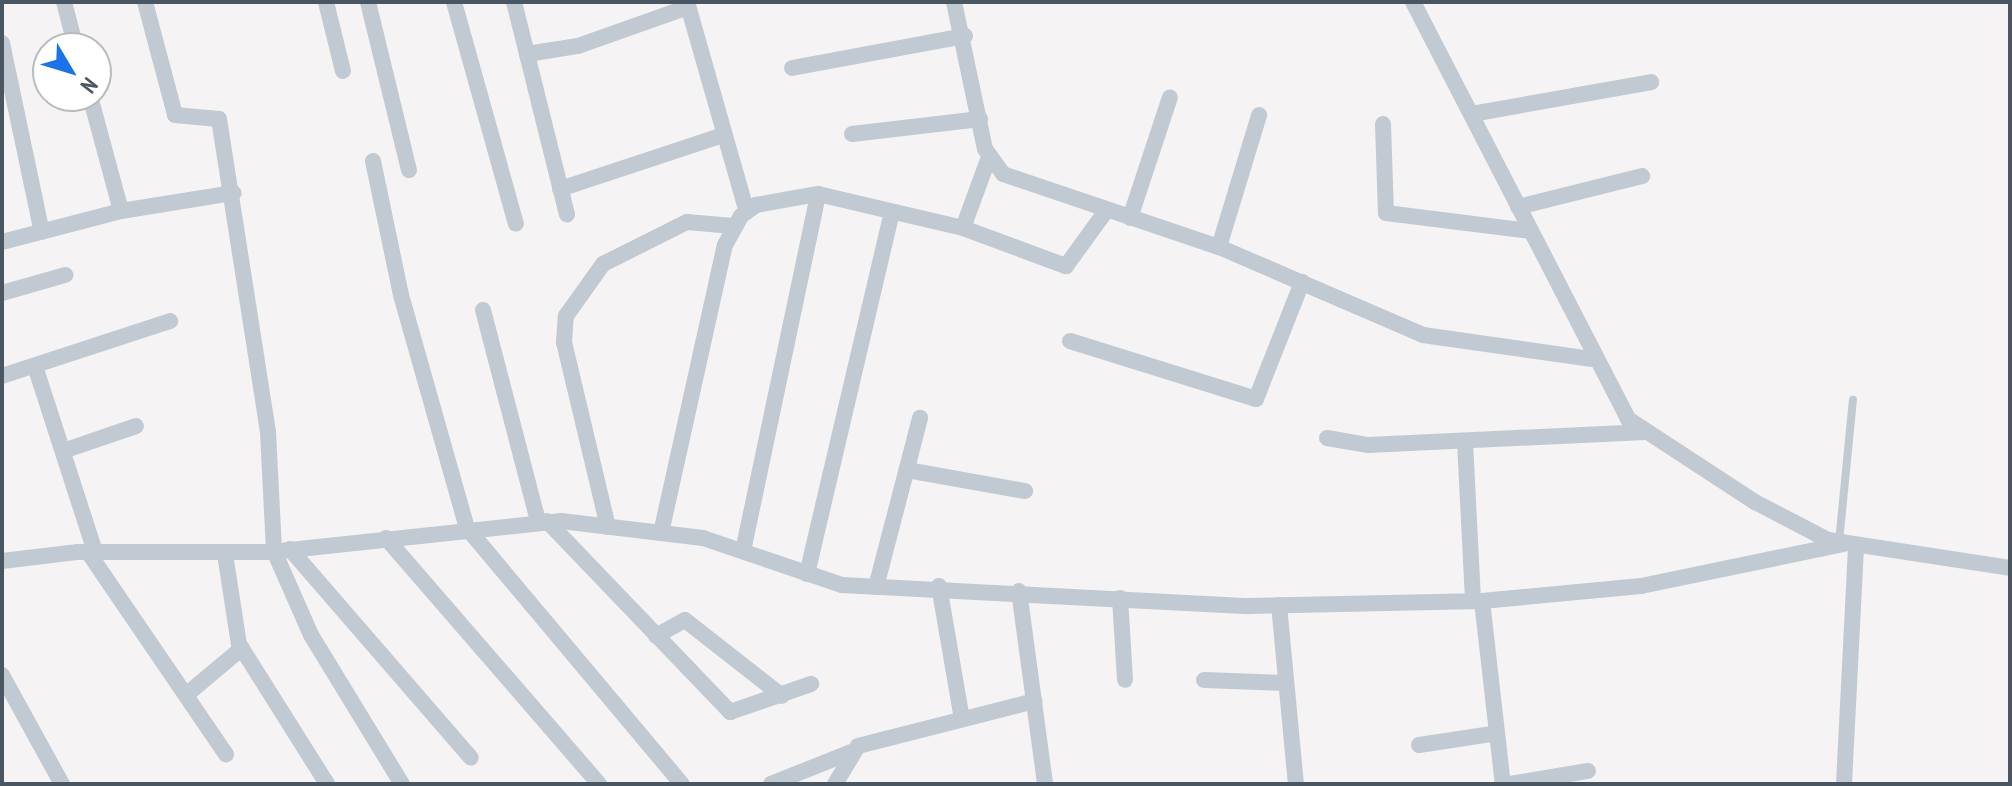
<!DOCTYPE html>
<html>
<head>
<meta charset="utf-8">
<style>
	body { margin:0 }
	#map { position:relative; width:2012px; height:786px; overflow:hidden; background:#f5f3f3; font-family:"PT Sans Narrow",sans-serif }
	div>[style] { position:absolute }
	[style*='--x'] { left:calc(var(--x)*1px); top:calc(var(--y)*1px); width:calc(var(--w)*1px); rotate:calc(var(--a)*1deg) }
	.service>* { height:8px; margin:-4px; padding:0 4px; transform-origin:4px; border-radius:4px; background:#c1cad2 }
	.minor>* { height:16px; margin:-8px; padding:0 8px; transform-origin:8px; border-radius:8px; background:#c1cad2 }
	span { translate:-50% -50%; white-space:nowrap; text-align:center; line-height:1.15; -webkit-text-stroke:6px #fff; paint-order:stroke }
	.frame { position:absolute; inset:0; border:4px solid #4a5661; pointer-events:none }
	.north { position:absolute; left:32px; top:32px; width:80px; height:80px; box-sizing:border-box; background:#fff; border:2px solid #b7bbc0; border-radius:50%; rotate:128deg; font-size:22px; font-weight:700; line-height:32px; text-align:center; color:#4a5661 }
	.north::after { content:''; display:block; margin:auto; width:28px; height:36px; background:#1a73e8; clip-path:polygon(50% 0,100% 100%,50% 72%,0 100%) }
</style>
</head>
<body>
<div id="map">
	<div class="service">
		<i style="--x:1839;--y:542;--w:143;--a:-84.4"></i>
	</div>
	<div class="minor">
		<i style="--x:64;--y:2;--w:48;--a:75.4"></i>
		<i style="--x:145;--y:2;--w:117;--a:75.1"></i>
		<i style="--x:175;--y:115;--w:44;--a:5.2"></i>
		<i style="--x:219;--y:119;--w:317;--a:81.1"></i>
		<i style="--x:268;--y:432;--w:119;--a:87.1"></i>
		<i style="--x:274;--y:551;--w:92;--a:66.2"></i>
		<i style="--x:311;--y:635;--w:175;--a:58.6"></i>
		<i style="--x:326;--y:2;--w:71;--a:76.2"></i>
		<i style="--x:368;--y:2;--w:173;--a:76.3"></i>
		<i style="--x:454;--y:2;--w:230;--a:74.4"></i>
		<i style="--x:514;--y:2;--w:219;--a:76"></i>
		<i style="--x:687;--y:2;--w:218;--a:74.1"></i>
		<i style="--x:954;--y:2;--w:150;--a:78.1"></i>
		<i style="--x:985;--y:149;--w:31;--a:54"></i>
		<i style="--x:1003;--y:174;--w:228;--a:18.7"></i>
		<i style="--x:1219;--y:247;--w:222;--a:23.3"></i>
		<i style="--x:1423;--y:335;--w:171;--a:8.1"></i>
		<i style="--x:1413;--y:2;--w:469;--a:62.7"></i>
		<i style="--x:1628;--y:419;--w:152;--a:33.2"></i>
		<i style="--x:1755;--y:502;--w:82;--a:27.5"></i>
		<i style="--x:1828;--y:540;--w:184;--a:8.7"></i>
		<i style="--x:2;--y:43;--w:193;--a:78.1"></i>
		<i style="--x:527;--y:54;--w:52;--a:-8.9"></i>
		<i style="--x:578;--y:46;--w:117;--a:-19.5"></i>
		<i style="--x:792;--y:68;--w:176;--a:-10.5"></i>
		<i style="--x:90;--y:96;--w:119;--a:74.9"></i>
		<i style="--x:1472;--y:114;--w:182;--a:-10.1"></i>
		<i style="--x:1383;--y:124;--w:89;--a:88.1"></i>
		<i style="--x:1386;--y:213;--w:145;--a:7.1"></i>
		<i style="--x:852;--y:134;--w:129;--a:-6.7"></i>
		<i style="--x:373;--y:161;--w:137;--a:78.2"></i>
		<i style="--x:401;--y:295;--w:242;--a:74.2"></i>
		<i style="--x:467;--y:528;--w:334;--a:50"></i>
		<i style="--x:560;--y:189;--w:172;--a:-18.3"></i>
		<i style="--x:1518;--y:207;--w:128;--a:-14"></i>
		<i style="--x:1130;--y:218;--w:127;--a:-71.7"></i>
		<i style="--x:963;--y:228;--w:110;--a:20.3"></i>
		<i style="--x:1066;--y:266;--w:68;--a:-54"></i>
		<i style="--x:2;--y:242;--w:123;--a:-14.6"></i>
		<i style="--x:121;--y:211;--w:114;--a:-9.1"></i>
		<i style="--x:1219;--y:247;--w:138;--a:-73.1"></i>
		<i style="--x:2;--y:293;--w:66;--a:-15.9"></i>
		<i style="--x:483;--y:310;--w:218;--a:75.4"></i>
		<i style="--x:1070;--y:341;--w:195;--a:17.3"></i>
		<i style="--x:1256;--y:399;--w:126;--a:-68.5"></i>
		<i style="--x:35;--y:366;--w:195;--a:72.1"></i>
		<i style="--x:2;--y:376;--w:177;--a:-18.1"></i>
		<i style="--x:1327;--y:438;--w:42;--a:9.7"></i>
		<i style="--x:1368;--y:445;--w:278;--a:-2.7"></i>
		<i style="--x:1465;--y:442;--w:159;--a:87.1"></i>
		<i style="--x:63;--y:451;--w:77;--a:-18.9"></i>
		<i style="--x:907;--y:470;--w:120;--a:10.1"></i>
		<i style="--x:547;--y:521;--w:265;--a:46.2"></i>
		<i style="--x:730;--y:712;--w:86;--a:-19.1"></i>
		<i style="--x:608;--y:527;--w:190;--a:-103.4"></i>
		<i style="--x:564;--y:342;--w:26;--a:-86"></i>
		<i style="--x:566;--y:316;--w:64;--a:-54.6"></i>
		<i style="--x:603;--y:264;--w:94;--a:-26.6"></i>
		<i style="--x:687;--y:222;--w:46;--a:5"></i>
		<i style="--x:661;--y:533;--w:295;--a:-77.5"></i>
		<i style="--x:725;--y:245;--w:33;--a:-61"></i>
		<i style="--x:741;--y:216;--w:19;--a:-36"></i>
		<i style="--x:756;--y:205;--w:63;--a:-10.1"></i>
		<i style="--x:818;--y:194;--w:149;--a:13.2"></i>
		<i style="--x:963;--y:228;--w:76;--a:-69.9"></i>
		<i style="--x:386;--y:538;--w:325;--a:49.1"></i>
		<i style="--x:290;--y:549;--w:276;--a:49.1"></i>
		<i style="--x:743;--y:551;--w:365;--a:-78.1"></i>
		<i style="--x:88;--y:552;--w:245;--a:55.7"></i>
		<i style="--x:225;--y:554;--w:91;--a:81.2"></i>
		<i style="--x:239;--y:644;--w:165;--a:57.8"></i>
		<i style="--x:2;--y:561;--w:77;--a:-6.8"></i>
		<i style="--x:78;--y:552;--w:193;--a:0"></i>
		<i style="--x:271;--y:552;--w:292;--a:-6.1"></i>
		<i style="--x:561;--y:521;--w:143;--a:6.8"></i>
		<i style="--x:703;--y:538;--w:147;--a:18.7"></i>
		<i style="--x:842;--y:585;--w:407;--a:3"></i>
		<i style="--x:1248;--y:606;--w:234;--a:-1.2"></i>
		<i style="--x:1482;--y:601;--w:160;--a:-5.4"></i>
		<i style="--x:1641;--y:586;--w:206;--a:-11.7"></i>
		<i style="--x:807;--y:574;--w:371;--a:-76.8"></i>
		<i style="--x:939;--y:586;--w:135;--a:80.2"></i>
		<i style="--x:876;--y:587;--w:175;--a:-75.4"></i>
		<i style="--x:1019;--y:591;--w:195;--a:82.3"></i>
		<i style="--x:1120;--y:598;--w:82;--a:86.5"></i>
		<i style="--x:1482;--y:601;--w:184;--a:83.5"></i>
		<i style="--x:1279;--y:605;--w:180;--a:84.6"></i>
		<i style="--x:656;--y:636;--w:33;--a:-29"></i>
		<i style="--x:685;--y:620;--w:123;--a:38.1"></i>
		<i style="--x:2;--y:675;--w:124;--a:61.2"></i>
		<i style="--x:1204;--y:680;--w:79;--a:2.2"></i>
		<i style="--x:186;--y:695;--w:73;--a:-40"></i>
		<i style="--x:1419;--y:745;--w:79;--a:-8.7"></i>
		<i style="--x:771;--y:784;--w:86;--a:-21.8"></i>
		<i style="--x:835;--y:784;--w:44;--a:-58.8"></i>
		<i style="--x:858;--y:746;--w:182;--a:-14.3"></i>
		<i style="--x:1510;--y:784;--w:79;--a:-9.5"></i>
		<i style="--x:1844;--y:784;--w:237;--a:-87.1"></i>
	</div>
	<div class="frame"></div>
	<div class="north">N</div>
</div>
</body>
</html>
